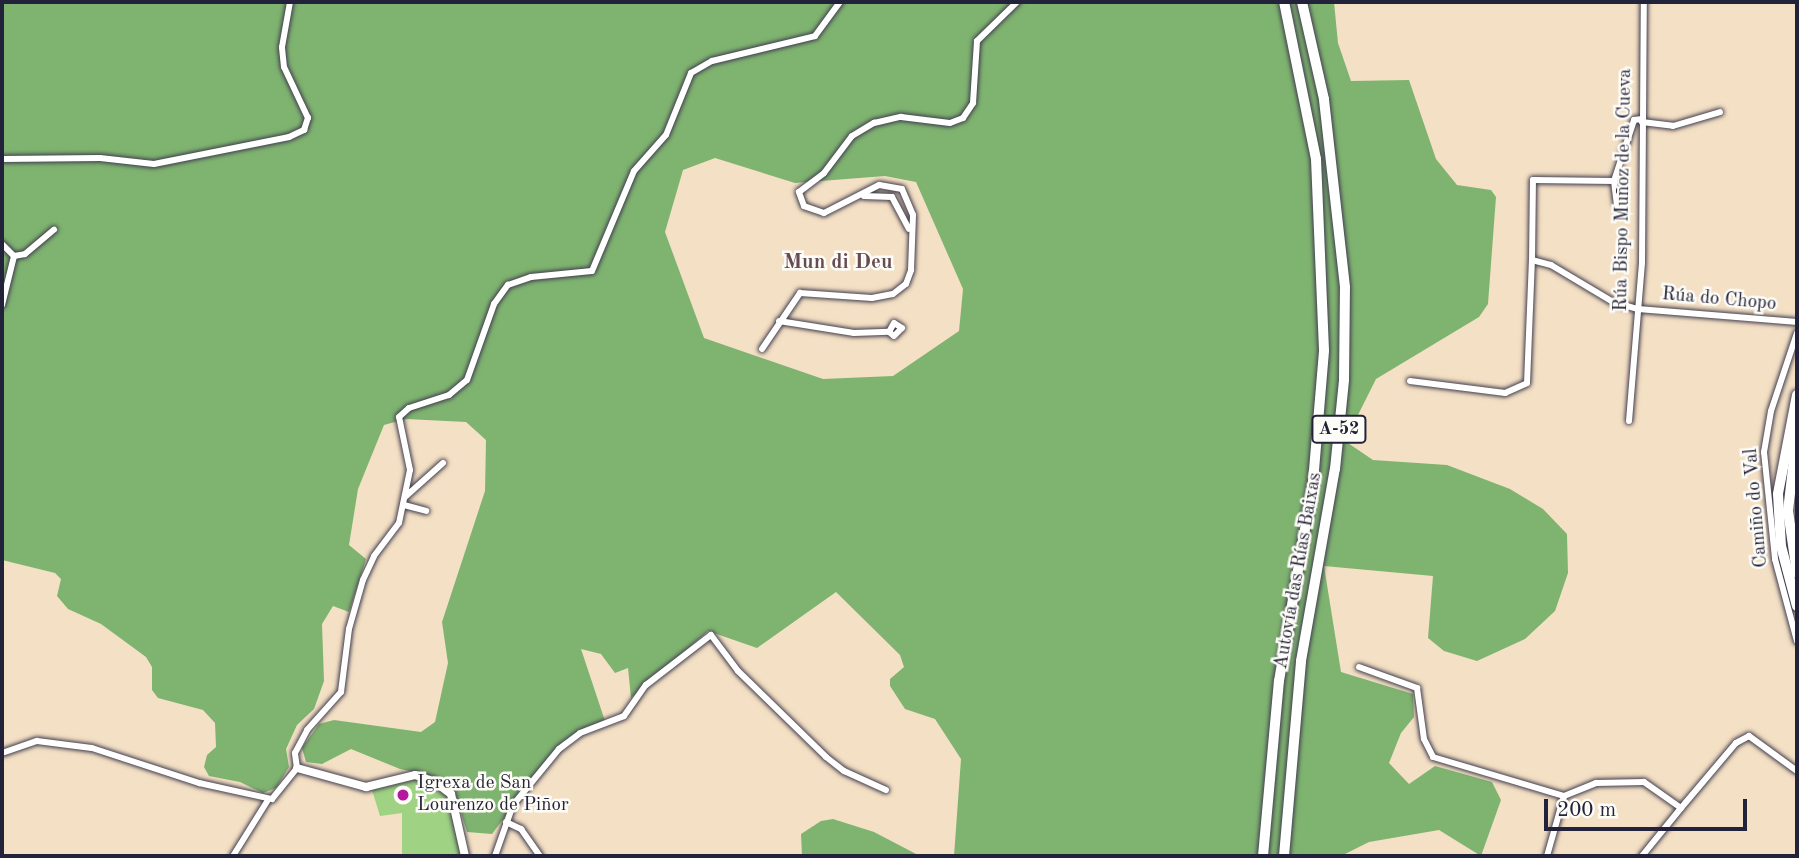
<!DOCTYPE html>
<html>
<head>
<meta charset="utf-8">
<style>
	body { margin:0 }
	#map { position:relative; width:1799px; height:858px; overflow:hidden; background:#f4e0c4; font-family:"Old Standard TT",serif }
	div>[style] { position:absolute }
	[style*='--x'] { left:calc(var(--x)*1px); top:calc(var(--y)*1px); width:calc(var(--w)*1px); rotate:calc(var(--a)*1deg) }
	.green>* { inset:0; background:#9fd282 }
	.forest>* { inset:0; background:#7fb470 }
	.roads { filter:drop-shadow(0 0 2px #423e50) drop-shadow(0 0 2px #423e50) }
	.street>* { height:6px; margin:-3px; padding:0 3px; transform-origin:3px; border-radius:3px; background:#fff }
	.secondary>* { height:8px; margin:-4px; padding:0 4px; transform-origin:4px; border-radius:4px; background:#fff }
	.highway>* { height:10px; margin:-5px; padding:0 5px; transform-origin:5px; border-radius:5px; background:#fff }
	.dots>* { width:19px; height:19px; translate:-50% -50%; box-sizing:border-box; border:4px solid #fdfcf7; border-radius:50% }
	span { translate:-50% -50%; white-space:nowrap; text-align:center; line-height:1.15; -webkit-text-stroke:5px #fdfcf7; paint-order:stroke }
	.shield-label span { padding:2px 5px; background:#fdfcf7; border:2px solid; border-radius:5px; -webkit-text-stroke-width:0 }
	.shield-label { font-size:18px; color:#22223b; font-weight:700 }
	.street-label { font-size:19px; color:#22223b }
	.poi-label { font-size:19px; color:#22223b }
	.left { translate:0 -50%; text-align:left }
	.neighbourhood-label { font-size:21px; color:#674b52; font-weight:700 }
	.frame { position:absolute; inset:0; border:4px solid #22223b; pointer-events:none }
	.scale { position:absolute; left:1544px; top:799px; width:203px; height:32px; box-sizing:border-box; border:4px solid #22223b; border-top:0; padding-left:9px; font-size:21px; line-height:24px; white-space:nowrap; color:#22223b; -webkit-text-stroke:5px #fdfcf7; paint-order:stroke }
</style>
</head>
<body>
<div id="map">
	<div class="green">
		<i style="clip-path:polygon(411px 778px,423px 781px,427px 794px,439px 790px,447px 796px,461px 856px,402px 856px,402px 813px,380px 816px,372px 790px)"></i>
	</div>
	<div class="forest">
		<i style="clip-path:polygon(evenodd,2px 2px,1334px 2px,1338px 43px,1351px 81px,1409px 80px,1436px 159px,1457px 185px,1491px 190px,1496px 197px,1488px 304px,1479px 317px,1376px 379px,1345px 441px,1373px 460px,1447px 465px,1510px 489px,1543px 509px,1567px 534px,1568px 573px,1555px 611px,1525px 639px,1477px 661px,1444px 651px,1428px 638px,1433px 576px,1324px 566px,1341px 672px,1413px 694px,1414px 717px,1401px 733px,1389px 763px,1409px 784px,1435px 766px,1492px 782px,1501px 800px,1481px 856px,1439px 830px,1369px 842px,1341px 856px,954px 856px,961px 759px,935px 719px,905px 709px,890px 686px,890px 679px,904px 667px,900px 655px,836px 592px,757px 648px,708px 631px,631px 698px,628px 668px,615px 673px,601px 654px,581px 649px,605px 721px,579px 731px,557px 747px,492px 834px,467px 832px,455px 793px,443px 778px,400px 769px,351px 749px,322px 764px,306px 762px,302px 748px,319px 724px,334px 720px,421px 732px,435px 722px,448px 663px,442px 622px,485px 491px,486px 440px,466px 422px,406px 419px,384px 425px,358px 489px,349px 545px,366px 559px,349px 612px,333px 606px,322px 624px,324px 681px,314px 709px,297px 725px,286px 749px,289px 767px,276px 788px,263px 793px,240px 782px,209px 776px,204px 767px,207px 755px,216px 747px,215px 723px,203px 710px,158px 698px,152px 690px,152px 667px,146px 657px,101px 624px,68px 609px,57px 596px,61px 579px,55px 573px,2px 560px,2px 2px,715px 158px,795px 183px,885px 176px,916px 182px,963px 289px,959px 331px,893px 376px,823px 379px,704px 338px,665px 232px,683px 170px,715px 158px)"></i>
		<i style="clip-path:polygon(833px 819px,874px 832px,920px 856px,802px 856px,801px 834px,821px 821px)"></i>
	</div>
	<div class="roads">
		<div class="street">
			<i style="--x:1642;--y:122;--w:31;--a:7"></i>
			<i style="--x:1673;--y:126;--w:49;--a:-16.6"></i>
			<i style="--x:2;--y:159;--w:98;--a:-0.6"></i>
			<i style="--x:100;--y:158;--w:54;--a:6.3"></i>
			<i style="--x:154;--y:164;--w:138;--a:-11.3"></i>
			<i style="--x:289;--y:137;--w:17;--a:-25"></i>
			<i style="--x:304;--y:130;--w:13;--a:-72"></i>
			<i style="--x:308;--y:118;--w:56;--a:-115.2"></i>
			<i style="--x:284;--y:67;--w:20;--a:-96"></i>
			<i style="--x:282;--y:47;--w:46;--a:-79.9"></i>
			<i style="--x:1614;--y:181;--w:23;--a:83"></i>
			<i style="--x:864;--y:196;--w:28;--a:2"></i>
			<i style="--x:892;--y:197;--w:36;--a:62"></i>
			<i style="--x:2;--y:244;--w:17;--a:45"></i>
			<i style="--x:14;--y:256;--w:11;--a:-10"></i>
			<i style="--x:25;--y:254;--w:38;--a:-40"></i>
			<i style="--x:1532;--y:260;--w:80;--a:-89.3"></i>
			<i style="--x:1533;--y:180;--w:81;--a:0.7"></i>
			<i style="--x:1614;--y:181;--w:64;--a:-71.8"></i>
			<i style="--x:1634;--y:120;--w:8;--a:-7"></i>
			<i style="--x:2;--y:305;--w:50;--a:-76.2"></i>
			<i style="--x:779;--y:321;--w:76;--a:9.1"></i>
			<i style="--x:854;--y:333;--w:35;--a:-2"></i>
			<i style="--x:889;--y:332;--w:6;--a:39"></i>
			<i style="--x:894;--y:336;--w:11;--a:-45"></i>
			<i style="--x:902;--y:328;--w:9;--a:-148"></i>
			<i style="--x:894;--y:323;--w:10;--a:119"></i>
			<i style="--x:1797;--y:333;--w:82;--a:108.4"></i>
			<i style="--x:1771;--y:411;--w:42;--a:99.7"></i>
			<i style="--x:1764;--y:452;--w:108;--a:84.1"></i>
			<i style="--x:1775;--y:559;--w:85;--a:75"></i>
			<i style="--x:762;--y:349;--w:68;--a:-55.8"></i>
			<i style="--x:800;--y:293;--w:72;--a:4"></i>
			<i style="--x:872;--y:298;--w:21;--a:-11"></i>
			<i style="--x:893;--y:294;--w:16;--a:-38"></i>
			<i style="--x:906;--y:284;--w:15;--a:-70"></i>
			<i style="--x:911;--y:270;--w:55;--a:-87.9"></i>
			<i style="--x:913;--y:215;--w:28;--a:-113"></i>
			<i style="--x:902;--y:189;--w:23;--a:-170"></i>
			<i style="--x:879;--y:185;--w:62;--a:153"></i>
			<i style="--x:824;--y:213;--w:21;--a:-161"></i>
			<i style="--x:804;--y:206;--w:15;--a:-110"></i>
			<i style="--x:799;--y:192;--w:31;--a:-37"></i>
			<i style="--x:824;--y:173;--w:46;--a:-52.9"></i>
			<i style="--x:852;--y:136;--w:26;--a:-31"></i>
			<i style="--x:874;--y:123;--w:28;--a:-13"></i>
			<i style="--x:901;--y:117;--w:49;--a:7"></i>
			<i style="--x:950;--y:123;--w:14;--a:-21"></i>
			<i style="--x:963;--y:118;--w:18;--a:-56"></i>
			<i style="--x:973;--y:103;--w:62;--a:-86.3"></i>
			<i style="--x:977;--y:41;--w:56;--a:-44.3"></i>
			<i style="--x:1410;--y:381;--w:96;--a:7.2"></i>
			<i style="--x:1505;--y:393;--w:24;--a:-24"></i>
			<i style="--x:1527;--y:383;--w:123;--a:-87.7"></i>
			<i style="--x:1532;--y:260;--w:20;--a:15"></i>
			<i style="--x:1551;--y:265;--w:72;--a:30.8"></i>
			<i style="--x:1613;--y:302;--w:26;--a:16"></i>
			<i style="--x:1638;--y:309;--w:160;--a:4.7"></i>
			<i style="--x:1629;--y:421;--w:159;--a:-85.3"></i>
			<i style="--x:1642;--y:263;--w:261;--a:-89.6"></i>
			<i style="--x:405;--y:497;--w:51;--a:-41.8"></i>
			<i style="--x:404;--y:505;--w:23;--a:15"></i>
			<i style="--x:1359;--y:667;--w:62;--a:19.9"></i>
			<i style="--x:1417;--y:688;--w:51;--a:82.2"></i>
			<i style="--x:1424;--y:739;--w:20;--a:63"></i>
			<i style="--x:1433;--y:757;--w:137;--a:16.6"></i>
			<i style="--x:1564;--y:796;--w:35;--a:-22"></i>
			<i style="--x:1596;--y:783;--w:48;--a:-1.2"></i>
			<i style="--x:1644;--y:782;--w:45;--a:35.1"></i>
			<i style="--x:1681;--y:808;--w:62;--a:129.1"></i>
			<i style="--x:2;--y:753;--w:37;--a:-19"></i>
			<i style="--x:37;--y:741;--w:55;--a:7.3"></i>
			<i style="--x:92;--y:748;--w:113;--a:18.1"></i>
			<i style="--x:199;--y:783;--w:75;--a:12.4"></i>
			<i style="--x:272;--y:799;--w:40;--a:-51"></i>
			<i style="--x:297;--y:768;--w:15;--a:-98"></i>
			<i style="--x:295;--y:753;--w:26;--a:-62"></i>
			<i style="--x:307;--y:730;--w:51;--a:-48.2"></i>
			<i style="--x:341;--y:692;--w:64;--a:-82.8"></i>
			<i style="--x:349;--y:629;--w:51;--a:-74.1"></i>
			<i style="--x:363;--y:580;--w:26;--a:-65"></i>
			<i style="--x:374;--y:556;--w:41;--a:-52.9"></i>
			<i style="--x:399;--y:523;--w:54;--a:-78.3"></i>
			<i style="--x:410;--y:470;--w:54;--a:-101.7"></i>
			<i style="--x:399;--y:417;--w:13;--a:-42"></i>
			<i style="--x:409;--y:408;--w:42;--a:-18"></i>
			<i style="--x:449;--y:395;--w:23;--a:-40"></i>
			<i style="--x:467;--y:380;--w:81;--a:-70.4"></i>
			<i style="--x:494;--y:304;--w:24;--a:-54"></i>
			<i style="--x:508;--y:285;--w:24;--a:-19"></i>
			<i style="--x:531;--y:277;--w:61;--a:-5.6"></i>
			<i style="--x:592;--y:271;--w:108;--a:-67.2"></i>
			<i style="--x:634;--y:171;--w:48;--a:-48.4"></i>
			<i style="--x:666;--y:135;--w:67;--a:-68"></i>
			<i style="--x:691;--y:73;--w:24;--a:-30"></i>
			<i style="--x:712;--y:61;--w:106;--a:-13.6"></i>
			<i style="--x:815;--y:36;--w:42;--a:-53.7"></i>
			<i style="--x:1681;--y:808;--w:85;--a:-49.8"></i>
			<i style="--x:1736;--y:743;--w:15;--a:-28"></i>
			<i style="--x:1749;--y:736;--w:59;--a:36.1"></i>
			<i style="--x:506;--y:822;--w:17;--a:25"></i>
			<i style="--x:521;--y:829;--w:33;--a:55"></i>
			<i style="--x:233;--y:856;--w:66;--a:-58"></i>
			<i style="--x:495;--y:856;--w:54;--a:-70.6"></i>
			<i style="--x:513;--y:805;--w:72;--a:-50.6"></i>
			<i style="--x:559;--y:749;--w:26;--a:-37"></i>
			<i style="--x:580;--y:733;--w:47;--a:-21.1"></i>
			<i style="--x:624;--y:716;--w:38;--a:-55"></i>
			<i style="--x:646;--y:685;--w:82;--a:-37.6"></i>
			<i style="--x:711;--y:635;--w:45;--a:53.1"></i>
			<i style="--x:738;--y:671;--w:123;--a:44.3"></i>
			<i style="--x:826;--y:757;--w:23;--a:38"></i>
			<i style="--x:844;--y:771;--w:46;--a:24.3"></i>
			<i style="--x:1547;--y:856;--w:62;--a:-74.2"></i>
		</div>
		<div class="secondary">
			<i style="--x:297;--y:768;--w:72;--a:15.4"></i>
			<i style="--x:366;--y:787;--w:50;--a:-13.8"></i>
			<i style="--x:415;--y:775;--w:21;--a:19"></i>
			<i style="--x:435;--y:782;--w:20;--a:37"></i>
			<i style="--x:451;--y:794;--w:64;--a:77.3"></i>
		</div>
		<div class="highway">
			<i style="--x:1797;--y:395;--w:101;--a:100.9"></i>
			<i style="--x:1778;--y:494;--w:52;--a:86.7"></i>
			<i style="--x:1781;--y:546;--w:62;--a:75.1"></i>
			<i style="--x:1797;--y:434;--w:78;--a:96.7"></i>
			<i style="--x:1788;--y:511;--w:63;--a:81.7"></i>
			<i style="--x:1263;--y:856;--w:176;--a:-84.8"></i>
			<i style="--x:1279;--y:681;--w:202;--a:-80.3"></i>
			<i style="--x:1313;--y:482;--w:132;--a:-85.2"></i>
			<i style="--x:1324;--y:350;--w:191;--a:-92.4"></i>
			<i style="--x:1316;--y:159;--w:160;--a:-101.5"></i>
			<i style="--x:1284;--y:856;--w:196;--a:-85"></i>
			<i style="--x:1301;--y:661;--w:195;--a:-80"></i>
			<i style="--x:1335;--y:469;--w:89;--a:-84.2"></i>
			<i style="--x:1344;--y:380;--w:93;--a:-89.4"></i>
			<i style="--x:1345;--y:287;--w:189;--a:-96.4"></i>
			<i style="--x:1324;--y:99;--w:99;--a:-102.8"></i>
		</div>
	</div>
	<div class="dots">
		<i style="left:403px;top:795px;background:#b5179e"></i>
	</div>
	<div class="shield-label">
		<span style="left:1339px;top:429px">A-52</span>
	</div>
	<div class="street-label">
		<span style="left:1624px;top:190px;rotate:-89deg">Rúa Bispo Muñoz de la Cueva</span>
		<span style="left:1719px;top:300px;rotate:5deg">Rúa do Chopo</span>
		<span style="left:1757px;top:508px;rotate:-95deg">Camiño do Val</span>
		<span style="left:1299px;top:571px;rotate:-80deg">Autovía das Rías Baixas</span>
	</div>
	<div class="poi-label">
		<span class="left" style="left:417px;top:795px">Igrexa de San<br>Lourenzo de Piñor</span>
	</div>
	<div class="neighbourhood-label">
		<span style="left:838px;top:263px">Mun di Deu</span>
	</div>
	<div class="frame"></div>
	<div class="scale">200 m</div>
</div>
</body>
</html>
